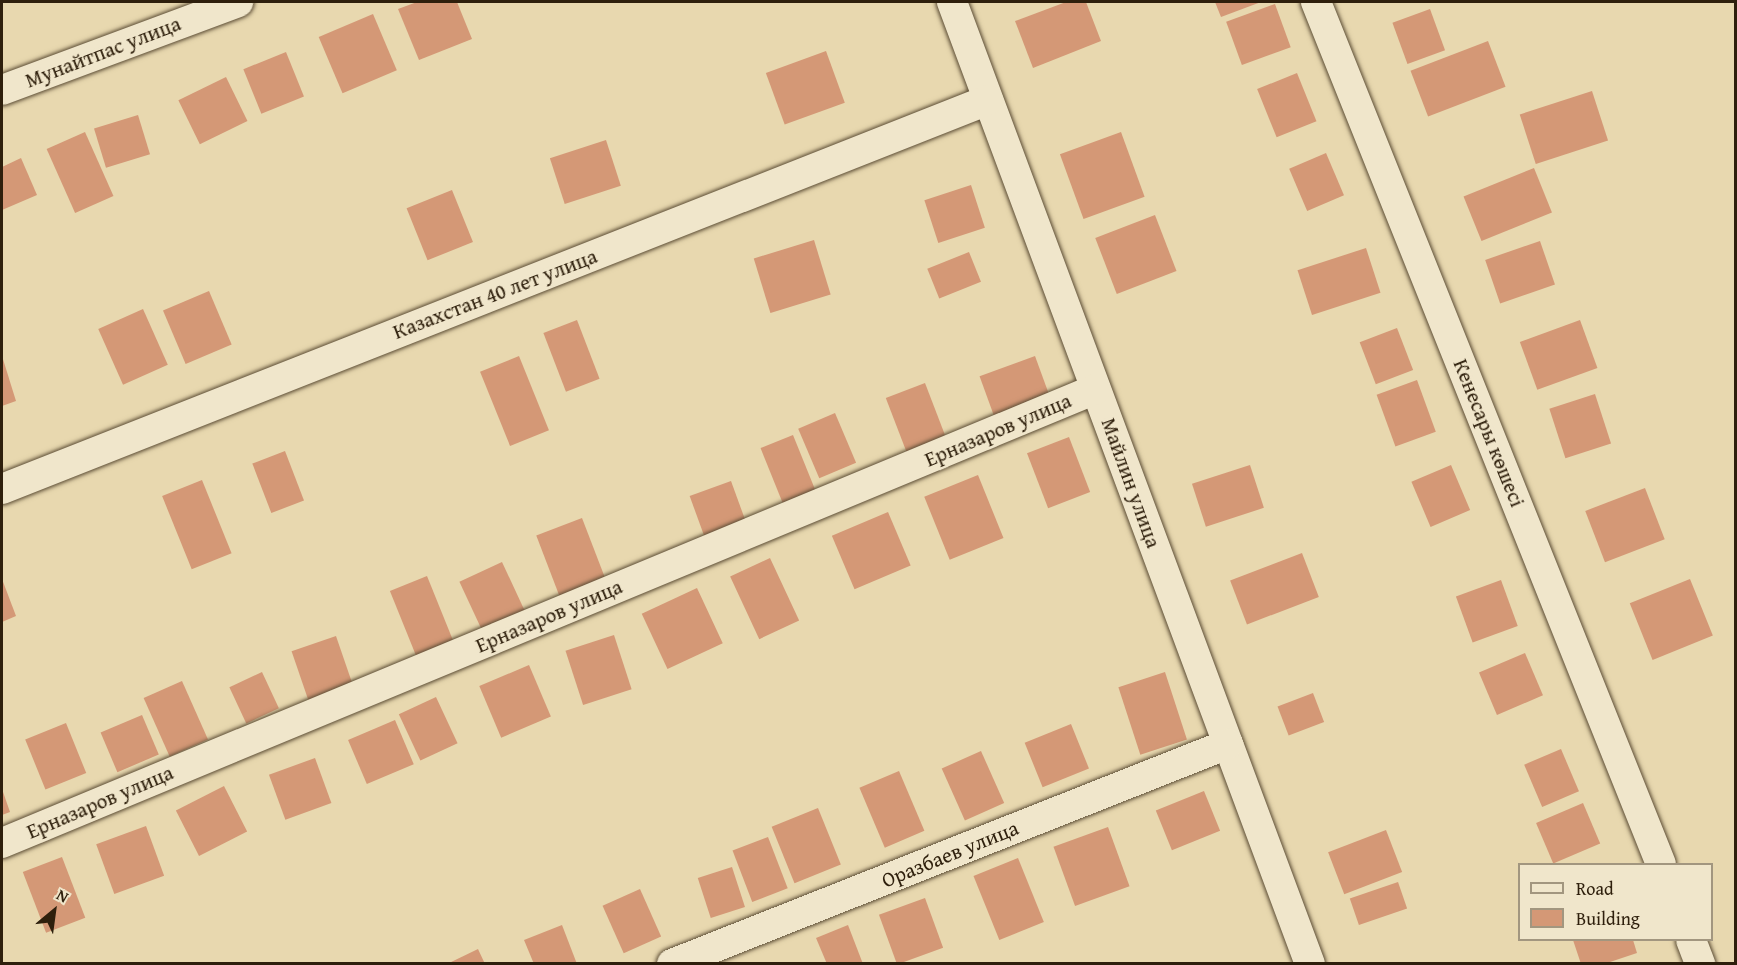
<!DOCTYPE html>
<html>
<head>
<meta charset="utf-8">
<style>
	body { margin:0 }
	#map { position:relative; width:1737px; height:965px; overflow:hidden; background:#e8d8af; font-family:"Gentium Book Plus",serif }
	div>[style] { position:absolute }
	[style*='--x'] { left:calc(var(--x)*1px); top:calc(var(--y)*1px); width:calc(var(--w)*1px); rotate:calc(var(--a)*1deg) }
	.building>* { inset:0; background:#d49876; transform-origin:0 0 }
	.roads { filter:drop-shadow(0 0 2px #5c4d35) drop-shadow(0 0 2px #5c4d35) }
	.street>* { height:30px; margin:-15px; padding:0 15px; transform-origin:15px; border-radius:15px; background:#f0e6cb }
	span { translate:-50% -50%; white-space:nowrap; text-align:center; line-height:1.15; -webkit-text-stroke:4.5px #f0e6cb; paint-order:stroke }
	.street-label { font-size:21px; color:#2e1f0c }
	.frame { position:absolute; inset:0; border:3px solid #2e1f0c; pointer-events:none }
	.legend { position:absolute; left:1518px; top:863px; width:195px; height:78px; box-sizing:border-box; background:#f0e6cb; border:2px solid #a2967f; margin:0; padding:8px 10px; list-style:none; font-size:18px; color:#2e1f0c }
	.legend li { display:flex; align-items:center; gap:12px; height:30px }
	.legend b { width:30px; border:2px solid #a2967f }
	.north { position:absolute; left:24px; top:881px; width:60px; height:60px; -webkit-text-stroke:4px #f0e6cb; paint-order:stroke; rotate:29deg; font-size:16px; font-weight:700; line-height:24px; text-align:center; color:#2e1f0c }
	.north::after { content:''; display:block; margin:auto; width:21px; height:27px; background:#2e1f0c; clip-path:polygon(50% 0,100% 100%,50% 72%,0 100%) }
</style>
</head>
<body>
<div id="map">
	<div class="building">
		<i style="clip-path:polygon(417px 2px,457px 2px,472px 39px,419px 60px,398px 9px)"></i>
		<i style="clip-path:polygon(1066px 2px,1086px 2px,1101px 41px,1033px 68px,1015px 21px)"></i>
		<i style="clip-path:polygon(1215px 2px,1261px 2px,1221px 17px)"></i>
		<i style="left:1275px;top:4px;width:46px;height:52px;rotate:70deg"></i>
		<i style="left:1430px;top:9px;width:44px;height:40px;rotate:70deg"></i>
		<i style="left:373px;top:14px;width:61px;height:59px;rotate:67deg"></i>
		<i style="left:1488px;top:41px;width:49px;height:83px;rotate:69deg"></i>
		<i style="left:826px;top:51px;width:55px;height:64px;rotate:70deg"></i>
		<i style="left:286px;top:52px;width:48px;height:46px;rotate:68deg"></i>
		<i style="left:1297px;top:73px;width:52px;height:43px;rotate:68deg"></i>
		<i style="left:226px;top:77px;width:49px;height:53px;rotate:64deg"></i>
		<i style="left:1592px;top:91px;width:52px;height:76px;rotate:72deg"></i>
		<i style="left:138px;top:115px;width:41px;height:46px;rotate:73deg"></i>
		<i style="left:85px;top:132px;width:70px;height:42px;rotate:66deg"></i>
		<i style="left:1121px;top:132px;width:69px;height:65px;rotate:70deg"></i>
		<i style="left:606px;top:140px;width:48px;height:59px;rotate:72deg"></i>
		<i style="left:1326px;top:153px;width:46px;height:40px;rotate:67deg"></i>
		<i style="clip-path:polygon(21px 158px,37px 195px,2px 210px,2px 167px)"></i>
		<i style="left:1534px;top:168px;width:48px;height:76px;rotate:68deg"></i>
		<i style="left:971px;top:185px;width:45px;height:49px;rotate:72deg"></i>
		<i style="left:452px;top:190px;width:56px;height:49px;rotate:68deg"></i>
		<i style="left:1155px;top:215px;width:60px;height:64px;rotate:69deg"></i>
		<i style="left:814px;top:240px;width:57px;height:63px;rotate:73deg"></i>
		<i style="left:1540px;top:241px;width:46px;height:58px;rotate:71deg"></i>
		<i style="left:1366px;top:248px;width:47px;height:72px;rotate:72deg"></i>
		<i style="left:969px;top:252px;width:32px;height:45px;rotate:68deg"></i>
		<i style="left:209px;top:291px;width:58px;height:50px;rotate:67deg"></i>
		<i style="left:143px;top:309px;width:61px;height:49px;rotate:66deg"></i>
		<i style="left:577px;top:320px;width:63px;height:36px;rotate:69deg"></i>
		<i style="left:1580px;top:320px;width:51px;height:64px;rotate:70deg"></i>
		<i style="left:1397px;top:328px;width:45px;height:40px;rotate:69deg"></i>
		<i style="clip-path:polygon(2px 356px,16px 401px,2px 406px)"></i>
		<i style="left:519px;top:356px;width:80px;height:42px;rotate:68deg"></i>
		<i style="left:1035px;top:356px;width:45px;height:59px;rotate:70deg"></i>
		<i style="left:1417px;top:380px;width:55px;height:43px;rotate:70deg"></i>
		<i style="left:925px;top:383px;width:60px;height:42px;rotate:69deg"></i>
		<i style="left:1595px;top:394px;width:52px;height:48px;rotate:72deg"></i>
		<i style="left:835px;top:413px;width:54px;height:40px;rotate:67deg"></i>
		<i style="left:793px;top:435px;width:61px;height:35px;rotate:68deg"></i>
		<i style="left:1069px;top:437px;width:59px;height:45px;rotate:69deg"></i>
		<i style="left:285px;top:451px;width:53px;height:35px;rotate:69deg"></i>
		<i style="left:1250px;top:465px;width:45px;height:61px;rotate:72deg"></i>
		<i style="left:1451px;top:465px;width:49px;height:43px;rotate:67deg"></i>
		<i style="left:978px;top:475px;width:68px;height:58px;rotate:68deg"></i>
		<i style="left:202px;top:480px;width:79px;height:43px;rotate:68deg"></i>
		<i style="left:731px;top:481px;width:45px;height:44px;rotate:70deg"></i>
		<i style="left:1645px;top:488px;width:55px;height:64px;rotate:69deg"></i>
		<i style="left:888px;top:512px;width:58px;height:61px;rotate:67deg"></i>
		<i style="left:582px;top:518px;width:66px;height:49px;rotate:69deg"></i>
		<i style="left:1302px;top:553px;width:47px;height:77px;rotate:69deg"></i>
		<i style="left:770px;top:558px;width:69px;height:44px;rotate:65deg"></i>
		<i style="left:502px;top:562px;width:54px;height:47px;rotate:65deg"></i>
		<i style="left:427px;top:576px;width:72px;height:40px;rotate:68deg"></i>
		<i style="clip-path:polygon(2px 579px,16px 616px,2px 622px)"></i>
		<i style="left:1690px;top:579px;width:61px;height:65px;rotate:68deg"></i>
		<i style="left:1501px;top:580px;width:49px;height:48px;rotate:70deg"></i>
		<i style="left:697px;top:588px;width:61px;height:61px;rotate:65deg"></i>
		<i style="left:614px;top:635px;width:57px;height:51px;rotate:72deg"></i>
		<i style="left:336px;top:636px;width:52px;height:47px;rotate:71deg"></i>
		<i style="left:1525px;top:653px;width:46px;height:50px;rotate:67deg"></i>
		<i style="left:529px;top:665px;width:56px;height:54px;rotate:67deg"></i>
		<i style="left:262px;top:672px;width:40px;height:36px;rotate:65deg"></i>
		<i style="left:1165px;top:672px;width:71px;height:49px;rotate:72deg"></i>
		<i style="left:182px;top:681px;width:64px;height:42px;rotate:66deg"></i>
		<i style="left:1313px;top:693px;width:31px;height:38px;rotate:69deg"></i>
		<i style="left:436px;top:697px;width:51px;height:41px;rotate:65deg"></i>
		<i style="left:142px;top:715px;width:43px;height:45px;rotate:67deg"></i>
		<i style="left:395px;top:720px;width:48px;height:51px;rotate:67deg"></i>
		<i style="left:66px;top:723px;width:54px;height:44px;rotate:68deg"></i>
		<i style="left:1071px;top:724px;width:48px;height:50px;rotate:68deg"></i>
		<i style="left:1561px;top:749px;width:46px;height:40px;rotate:67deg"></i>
		<i style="left:981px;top:751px;width:57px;height:43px;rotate:66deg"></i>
		<i style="left:315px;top:758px;width:48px;height:49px;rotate:70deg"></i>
		<i style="left:899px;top:771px;width:65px;height:43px;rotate:67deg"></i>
		<i style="left:224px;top:786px;width:51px;height:54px;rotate:63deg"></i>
		<i style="clip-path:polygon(2px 789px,10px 812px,2px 815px)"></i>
		<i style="left:1204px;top:791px;width:43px;height:52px;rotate:68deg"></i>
		<i style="left:1583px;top:803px;width:44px;height:51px;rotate:67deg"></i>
		<i style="left:818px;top:808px;width:61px;height:50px;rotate:68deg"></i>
		<i style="left:146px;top:826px;width:53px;height:53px;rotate:70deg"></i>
		<i style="left:1108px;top:827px;width:63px;height:58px;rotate:70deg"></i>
		<i style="left:1386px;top:830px;width:45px;height:62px;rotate:69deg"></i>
		<i style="left:768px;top:837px;width:55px;height:38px;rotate:69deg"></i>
		<i style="left:62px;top:857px;width:65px;height:42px;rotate:69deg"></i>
		<i style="left:1018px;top:858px;width:69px;height:48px;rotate:68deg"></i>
		<i style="left:732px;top:867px;width:42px;height:36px;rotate:72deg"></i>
		<i style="left:1398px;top:882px;width:28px;height:51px;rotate:71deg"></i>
		<i style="left:640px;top:889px;width:52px;height:41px;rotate:66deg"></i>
		<i style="left:925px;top:898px;width:53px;height:49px;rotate:70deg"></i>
		<i style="clip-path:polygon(562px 925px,577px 964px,534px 964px,524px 940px)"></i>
		<i style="clip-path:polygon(848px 925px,863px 964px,827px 964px,816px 938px)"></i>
		<i style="clip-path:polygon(1573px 940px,1633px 940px,1637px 953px,1604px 964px,1581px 964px)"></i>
		<i style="clip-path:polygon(478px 949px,485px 964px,447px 964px)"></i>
	</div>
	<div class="roads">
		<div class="street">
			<i style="--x:952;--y:2;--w:1026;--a:69.59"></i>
			<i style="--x:1316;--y:2;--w:928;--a:68.19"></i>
			<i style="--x:2;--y:90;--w:252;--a:-20.4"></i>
			<i style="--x:2;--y:489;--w:1060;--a:-21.53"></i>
			<i style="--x:2;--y:843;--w:1184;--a:-22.54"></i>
			<i style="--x:1691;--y:940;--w:26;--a:69"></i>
			<i style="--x:672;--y:964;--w:598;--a:-21.59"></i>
		</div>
	</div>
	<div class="street-label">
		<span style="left:103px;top:52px;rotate:-21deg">Мунайтпас улица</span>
		<span style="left:495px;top:294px;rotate:-21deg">Казахстан 40 лет улица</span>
		<span style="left:998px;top:430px;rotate:-23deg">Ерназаров улица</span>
		<span style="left:1489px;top:433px;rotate:68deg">Кенесары көшесі</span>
		<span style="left:1131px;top:483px;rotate:70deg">Майлин улица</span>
		<span style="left:549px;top:616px;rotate:-23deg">Ерназаров улица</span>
		<span style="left:100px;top:802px;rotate:-23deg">Ерназаров улица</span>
		<span style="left:950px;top:854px;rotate:-22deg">Оразбаев улица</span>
	</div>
	<div class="frame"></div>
	<ul class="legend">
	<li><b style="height:8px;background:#f0e6cb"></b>Road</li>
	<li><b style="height:16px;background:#d49876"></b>Building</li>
	</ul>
	<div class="north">N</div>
</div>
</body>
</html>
